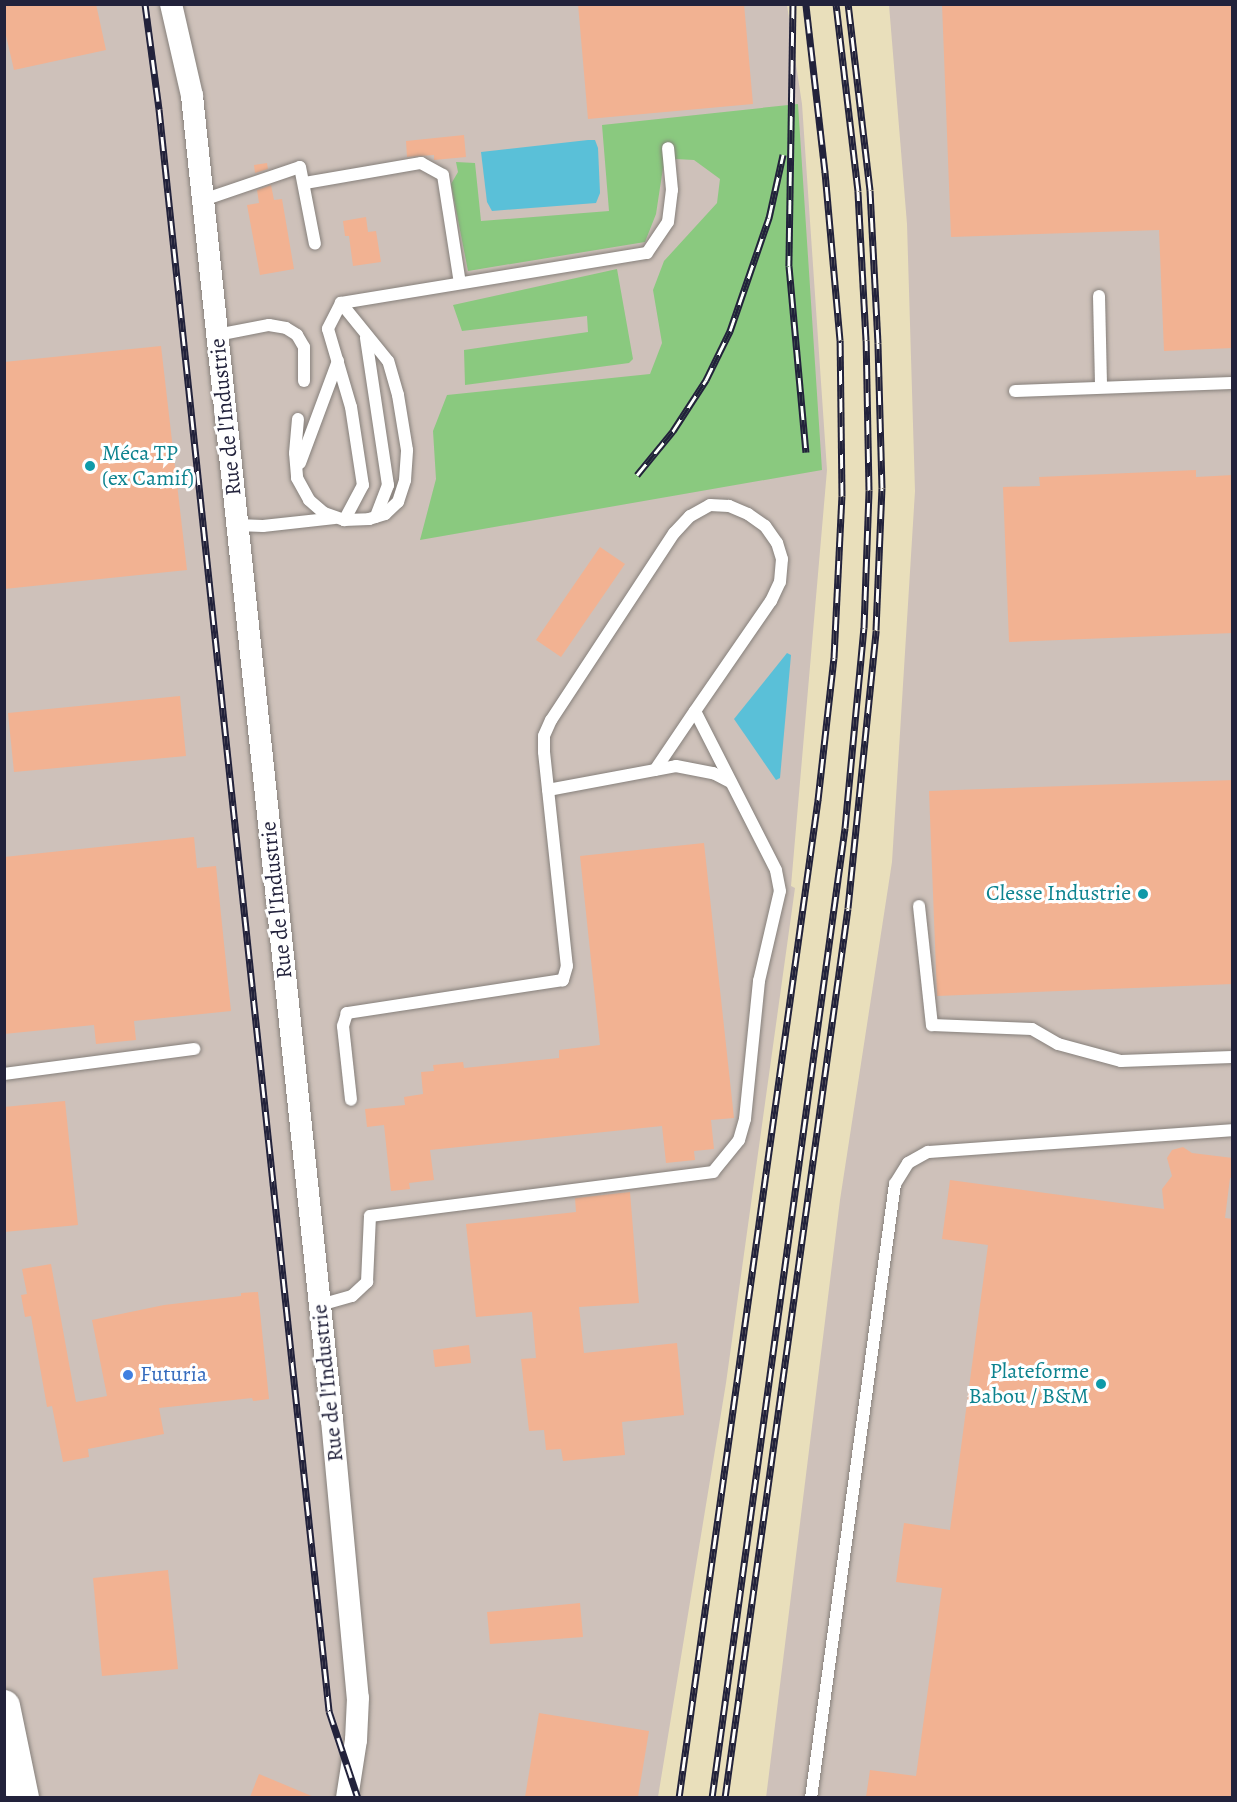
<!DOCTYPE html>
<meta charset="utf-8">
<style>
body{margin:0}
#map{position:relative;width:1237px;height:1802px;overflow:hidden;background:#e9dfbb;font-family:Alegreya,serif}
div>[style]{position:absolute}
[style*='--x']{left:calc(var(--x)*1px);top:calc(var(--y)*1px);width:calc(var(--w)*1px);rotate:calc(var(--a)*1deg)}
.industrial>*{inset:0;background:#cec1ba}
.green>*{inset:0;background:#8ac97f}
.water>*{inset:0;background:#5ac0d8}
.building>*{inset:0;background:#f2b292}
.roads{filter:drop-shadow(0 0 2px #86807b) drop-shadow(0 0 2px #86807b)}
.service>*{height:12px;margin:-6px;padding:0 6px;transform-origin:6px;border-radius:6px;background:#fff}
.minor>*{height:22px;margin:-11px;padding:0 11px;transform-origin:11px;border-radius:11px;background:#fff}
.secondary>*{height:32px;margin:-16px;padding:0 16px;transform-origin:16px;border-radius:16px;background:#fff}
.rail>*{height:7px;margin-top:-3.5px;transform-origin:0;background:repeating-linear-gradient(90deg,#fff 0 14px,#22223b 0 28px);box-sizing:border-box;border-block:2px solid #22223b}
.dots>*{width:16px;height:16px;translate:-50% -50%;box-sizing:border-box;border:3px solid #fff;border-radius:50%}
span{translate:-50% -50%;white-space:nowrap;text-align:center;line-height:1.15;-webkit-text-stroke:6px #fff;paint-order:stroke}
.street-label{font-size:22px;color:#22223b}
.culture-label{font-size:22px;color:#0d838f}
.left{translate:0 -50%;text-align:left}
.right{translate:-100% -50%;text-align:right}
.shop-label{font-size:22px;color:#366cbe}
.frame{position:absolute;inset:0;border:6px solid #22223b;pointer-events:none}
</style>
<div id="map">
<div class="industrial">
<div style="clip-path:polygon(5px 5px,787px 5px,802px 104px,827px 470px,791px 886px,795px 888px,726px 1383px,658px 1797px,5px 1798px)"></div>
<div style="clip-path:polygon(889px 5px,1232px 5px,1232px 1797px,766px 1798px,840px 1200px,892px 862px,915px 491px,907px 224px)"></div>
</div>
<div class="green">
<div style="clip-path:polygon(798px 104px,822px 470px,420px 540px,436px 479px,433px 431px,447px 395px,650px 374px,662px 343px,653px 290px,664px 261px,717px 203px,720px 179px,694px 160px,676px 159px,663px 168px,656px 214px,645px 242px,468px 271px,451px 184px,458px 172px,456px 162px,475px 163px,481px 221px,609px 211px,602px 125px)"></div>
<div style="clip-path:polygon(617px 269px,633px 359px,629px 363px,465px 385px,464px 350px,588px 332px,587px 316px,462px 331px,453px 305px)"></div>
</div>
<div class="water">
<div style="clip-path:polygon(588px 140px,595px 140px,598px 148px,600px 193px,596px 203px,492px 211px,487px 202px,481px 152px)"></div>
<div style="clip-path:polygon(787px 653px,791px 655px,780px 778px,776px 780px,734px 719px)"></div>
</div>
<div class="building">
<div style="clip-path:polygon(4px 4px,96px 4px,106px 50px,14px 70px,4px 27px)"></div>
<div style="clip-path:polygon(578px 4px,744px 4px,753px 104px,588px 119px)"></div>
<div style="clip-path:polygon(942px 4px,1233px 4px,1233px 348px,1164px 351px,1159px 230px,951px 237px)"></div>
<div style="clip-path:polygon(464px 135px,466px 157px,434px 160px,434px 155px,407px 157px,406px 141px)"></div>
<div style="clip-path:polygon(267px 163px,268px 169px,255px 173px,254px 165px)"></div>
<div style="clip-path:polygon(271px 185px,274px 200px,282px 199px,294px 269px,260px 275px,247px 205px,259px 203px,257px 190px)"></div>
<div style="clip-path:polygon(366px 217px,368px 232px,376px 231px,381px 262px,353px 266px,349px 236px,345px 236px,343px 221px)"></div>
<div style="clip-path:polygon(161px 346px,187px 570px,4px 589px,4px 362px)"></div>
<div style="clip-path:polygon(1196px 470px,1196px 477px,1233px 475px,1233px 633px,1009px 642px,1003px 487px,1040px 486px,1039px 477px)"></div>
<div style="clip-path:polygon(600px 547px,625px 564px,561px 657px,536px 640px)"></div>
<div style="clip-path:polygon(180px 696px,186px 756px,14px 772px,8px 713px)"></div>
<div style="clip-path:polygon(1233px 780px,1233px 984px,937px 996px,929px 791px)"></div>
<div style="clip-path:polygon(194px 837px,197px 868px,216px 866px,231px 1011px,134px 1021px,136px 1040px,96px 1044px,94px 1025px,4px 1034px,4px 857px)"></div>
<div style="clip-path:polygon(704px 843px,734px 1118px,711px 1120px,714px 1149px,694px 1151px,695px 1160px,666px 1163px,662px 1126px,430px 1150px,434px 1180px,409px 1183px,410px 1189px,391px 1191px,384px 1125px,367px 1127px,365px 1109px,405px 1105px,404px 1097px,423px 1094px,421px 1072px,434px 1071px,433px 1065px,463px 1062px,464px 1068px,559px 1058px,559px 1050px,600px 1045px,580px 856px)"></div>
<div style="clip-path:polygon(65px 1101px,78px 1225px,4px 1232px,4px 1107px)"></div>
<div style="clip-path:polygon(1183px 1147px,1192px 1153px,1233px 1158px,1233px 1178px,1230px 1178px,1225px 1218px,1233px 1219px,1233px 1797px,866px 1797px,870px 1770px,916px 1776px,942px 1588px,896px 1582px,904px 1523px,950px 1530px,988px 1245px,942px 1239px,950px 1180px,1164px 1209px,1162px 1189px,1172px 1176px,1167px 1158px,1172px 1150px)"></div>
<div style="clip-path:polygon(630px 1192px,639px 1303px,579px 1307px,584px 1353px,677px 1343px,684px 1415px,622px 1422px,625px 1455px,563px 1461px,561px 1449px,546px 1450px,544px 1430px,529px 1431px,521px 1359px,536px 1358px,532px 1312px,476px 1317px,466px 1224px,576px 1212px,575px 1198px)"></div>
<div style="clip-path:polygon(51px 1264px,76px 1402px,107px 1396px,92px 1320px,164px 1305px,241px 1296px,241px 1293px,258px 1292px,269px 1399px,253px 1401px,252px 1398px,159px 1408px,164px 1434px,88px 1449px,89px 1457px,63px 1462px,52px 1406px,47px 1407px,31px 1316px,25px 1317px,21px 1295px,27px 1294px,22px 1269px)"></div>
<div style="clip-path:polygon(469px 1345px,471px 1363px,435px 1367px,433px 1350px)"></div>
<div style="clip-path:polygon(168px 1570px,178px 1669px,102px 1676px,93px 1578px)"></div>
<div style="clip-path:polygon(580px 1603px,583px 1637px,490px 1644px,487px 1612px)"></div>
<div style="clip-path:polygon(539px 1713px,649px 1731px,638px 1797px,525px 1797px)"></div>
<div style="clip-path:polygon(259px 1774px,314px 1797px,250px 1797px)"></div>
</div>
<div class="roads">
<div class="service">
<div style="--x:305;--y:183;--w:118;--a:-9.8"></div>
<div style="--x:421;--y:163;--w:25;--a:29"></div>
<div style="--x:443;--y:175;--w:109;--a:81.1"></div>
<div style="--x:203;--y:200;--w:102;--a:-18.8"></div>
<div style="--x:300;--y:167;--w:78;--a:79"></div>
<div style="--x:1099;--y:296;--w:91;--a:88.7"></div>
<div style="--x:341;--y:303;--w:310;--a:-9.3"></div>
<div style="--x:647;--y:253;--w:37;--a:-56"></div>
<div style="--x:668;--y:222;--w:32;--a:-83"></div>
<div style="--x:672;--y:190;--w:42;--a:-95.4"></div>
<div style="--x:217;--y:335;--w:53;--a:-10.9"></div>
<div style="--x:269;--y:325;--w:17;--a:10"></div>
<div style="--x:286;--y:328;--w:13;--a:32"></div>
<div style="--x:297;--y:335;--w:14;--a:60"></div>
<div style="--x:304;--y:347;--w:34;--a:90"></div>
<div style="--x:366;--y:338;--w:149;--a:81.5"></div>
<div style="--x:388;--y:485;--w:34;--a:111"></div>
<div style="--x:1015;--y:391;--w:217;--a:-2.1"></div>
<div style="--x:298;--y:419;--w:34;--a:95"></div>
<div style="--x:295;--y:453;--w:25;--a:85"></div>
<div style="--x:297;--y:478;--w:25;--a:61"></div>
<div style="--x:309;--y:500;--w:20;--a:41"></div>
<div style="--x:324;--y:513;--w:21;--a:19"></div>
<div style="--x:344;--y:520;--w:25;--a:-2"></div>
<div style="--x:369;--y:519;--w:17;--a:-17"></div>
<div style="--x:385;--y:514;--w:18;--a:-43"></div>
<div style="--x:398;--y:502;--w:23;--a:-72"></div>
<div style="--x:405;--y:480;--w:30;--a:-86"></div>
<div style="--x:407;--y:450;--w:56;--a:-99.3"></div>
<div style="--x:398;--y:395;--w:35;--a:-106"></div>
<div style="--x:388;--y:361;--w:75;--a:-129"></div>
<div style="--x:341;--y:303;--w:29;--a:117"></div>
<div style="--x:328;--y:329;--w:81;--a:73.6"></div>
<div style="--x:351;--y:407;--w:79;--a:81.3"></div>
<div style="--x:363;--y:485;--w:40;--a:118"></div>
<div style="--x:300;--y:463;--w:109;--a:-69.6"></div>
<div style="--x:237;--y:525;--w:26;--a:2"></div>
<div style="--x:263;--y:526;--w:72;--a:-6.3"></div>
<div style="--x:655;--y:770;--w:71;--a:-55.9"></div>
<div style="--x:548;--y:790;--w:130;--a:-10.6"></div>
<div style="--x:676;--y:766;--w:38;--a:11"></div>
<div style="--x:713;--y:773;--w:20;--a:27"></div>
<div style="--x:919;--y:906;--w:120;--a:83.8"></div>
<div style="--x:932;--y:1025;--w:100;--a:2.3"></div>
<div style="--x:1032;--y:1029;--w:30;--a:30"></div>
<div style="--x:1058;--y:1044;--w:65;--a:15.1"></div>
<div style="--x:1121;--y:1061;--w:111;--a:-2.1"></div>
<div style="--x:4;--y:1074;--w:192;--a:-7.5"></div>
<div style="--x:320;--y:1305;--w:33;--a:-16"></div>
<div style="--x:352;--y:1296;--w:21;--a:-43"></div>
<div style="--x:367;--y:1282;--w:66;--a:-87.4"></div>
<div style="--x:370;--y:1216;--w:346;--a:-7.3"></div>
<div style="--x:713;--y:1172;--w:41;--a:-50.9"></div>
<div style="--x:739;--y:1140;--w:22;--a:-74"></div>
<div style="--x:745;--y:1119;--w:139;--a:-84.2"></div>
<div style="--x:759;--y:981;--w:92;--a:-76.9"></div>
<div style="--x:780;--y:891;--w:21;--a:-101"></div>
<div style="--x:776;--y:870;--w:178;--a:-117"></div>
<div style="--x:695;--y:711;--w:134;--a:-55.4"></div>
<div style="--x:771;--y:601;--w:21;--a:-65"></div>
<div style="--x:780;--y:582;--w:23;--a:-85"></div>
<div style="--x:782;--y:559;--w:17;--a:-107"></div>
<div style="--x:777;--y:543;--w:21;--a:-125"></div>
<div style="--x:765;--y:526;--w:21;--a:-145"></div>
<div style="--x:748;--y:514;--w:21;--a:-157"></div>
<div style="--x:729;--y:506;--w:19;--a:-177"></div>
<div style="--x:710;--y:505;--w:23;--a:151"></div>
<div style="--x:690;--y:516;--w:23;--a:133"></div>
<div style="--x:674;--y:533;--w:224;--a:123.3"></div>
<div style="--x:551;--y:720;--w:17;--a:114"></div>
<div style="--x:544;--y:736;--w:16;--a:90"></div>
<div style="--x:544;--y:752;--w:215;--a:83.9"></div>
<div style="--x:567;--y:966;--w:15;--a:106"></div>
<div style="--x:563;--y:980;--w:219;--a:171.3"></div>
<div style="--x:347;--y:1013;--w:14;--a:107"></div>
<div style="--x:343;--y:1026;--w:74;--a:83.8"></div>
<div style="--x:811;--y:1798;--w:620;--a:-82.21"></div>
<div style="--x:895;--y:1184;--w:25;--a:-58"></div>
<div style="--x:908;--y:1163;--w:23;--a:-29"></div>
<div style="--x:928;--y:1152;--w:305;--a:-4.1"></div>
</div>
<div class="minor">
<div style="--x:171;--y:4;--w:94;--a:77.1"></div>
<div style="--x:192;--y:96;--w:1331;--a:83.96"></div>
<div style="--x:332;--y:1420;--w:279;--a:84.7"></div>
<div style="--x:358;--y:1698;--w:42;--a:92.7"></div>
<div style="--x:356;--y:1740;--w:59;--a:98.8"></div>
</div>
<div class="secondary">
<div style="--x:4;--y:1706;--w:94;--a:78.3"></div>
</div>
</div>
<div class="rail">
<div style="--x:145;--y:4;--w:106;--a:82.4"></div>
<div style="--x:159;--y:109;--w:1611;--a:83.94"></div>
<div style="--x:329;--y:1711;--w:92;--a:71.6"></div>
<div style="--x:793;--y:4;--w:262;--a:90.9"></div>
<div style="--x:789;--y:266;--w:187;--a:84.8"></div>
<div style="--x:637;--y:475;--w:57;--a:-50.7"></div>
<div style="--x:673;--y:431;--w:61;--a:-57.1"></div>
<div style="--x:706;--y:380;--w:55;--a:-63.9"></div>
<div style="--x:730;--y:331;--w:120;--a:-71"></div>
<div style="--x:769;--y:218;--w:65;--a:-77.5"></div>
<div style="--x:679;--y:1798;--w:1008;--a:-82.07"></div>
<div style="--x:818;--y:800;--w:143;--a:-83.6"></div>
<div style="--x:834;--y:658;--w:162;--a:-87.2"></div>
<div style="--x:842;--y:496;--w:156;--a:-90.7"></div>
<div style="--x:840;--y:340;--w:169;--a:-95.1"></div>
<div style="--x:825;--y:172;--w:169;--a:-96.5"></div>
<div style="--x:712;--y:1798;--w:979;--a:-82.19"></div>
<div style="--x:845;--y:828;--w:201;--a:-84.6"></div>
<div style="--x:864;--y:628;--w:138;--a:-87.9"></div>
<div style="--x:869;--y:490;--w:150;--a:-91.1"></div>
<div style="--x:866;--y:340;--w:149;--a:-93.1"></div>
<div style="--x:858;--y:191;--w:188;--a:-96.7"></div>
<div style="--x:725;--y:1798;--w:898;--a:-82.13"></div>
<div style="--x:848;--y:908;--w:279;--a:-84.2"></div>
<div style="--x:876;--y:630;--w:142;--a:-87.6"></div>
<div style="--x:882;--y:488;--w:145;--a:-91.6"></div>
<div style="--x:878;--y:343;--w:153;--a:-93"></div>
<div style="--x:870;--y:190;--w:187;--a:-96.7"></div>
</div>
<div class="dots">
<div style="left:90px;top:466px;background:#0f9aa8"></div>
<div style="left:1143px;top:894px;background:#0f9aa8"></div>
<div style="left:128px;top:1375px;background:#3f7fe0"></div>
<div style="left:1101px;top:1384px;background:#0f9aa8"></div>
</div>
<div class="street-label">
<span style="left:226px;top:417px;rotate:-96deg">Rue de l'Industrie</span>
<span style="left:277px;top:900px;rotate:-96deg">Rue de l'Industrie</span>
<span style="left:328px;top:1383px;rotate:-96deg">Rue de l'Industrie</span>
</div>
<div class="culture-label">
<span class="left" style="left:102px;top:466px">Méca TP<br>(ex Camif)</span>
<span class="right" style="left:1131px;top:894px">Clesse Industrie</span>
<span class="right" style="left:1089px;top:1384px">Plateforme<br>Babou / B&amp;M</span>
</div>
<div class="shop-label">
<span class="left" style="left:140px;top:1375px">Futuria</span>
</div>
<div class="frame"></div>
</div>
